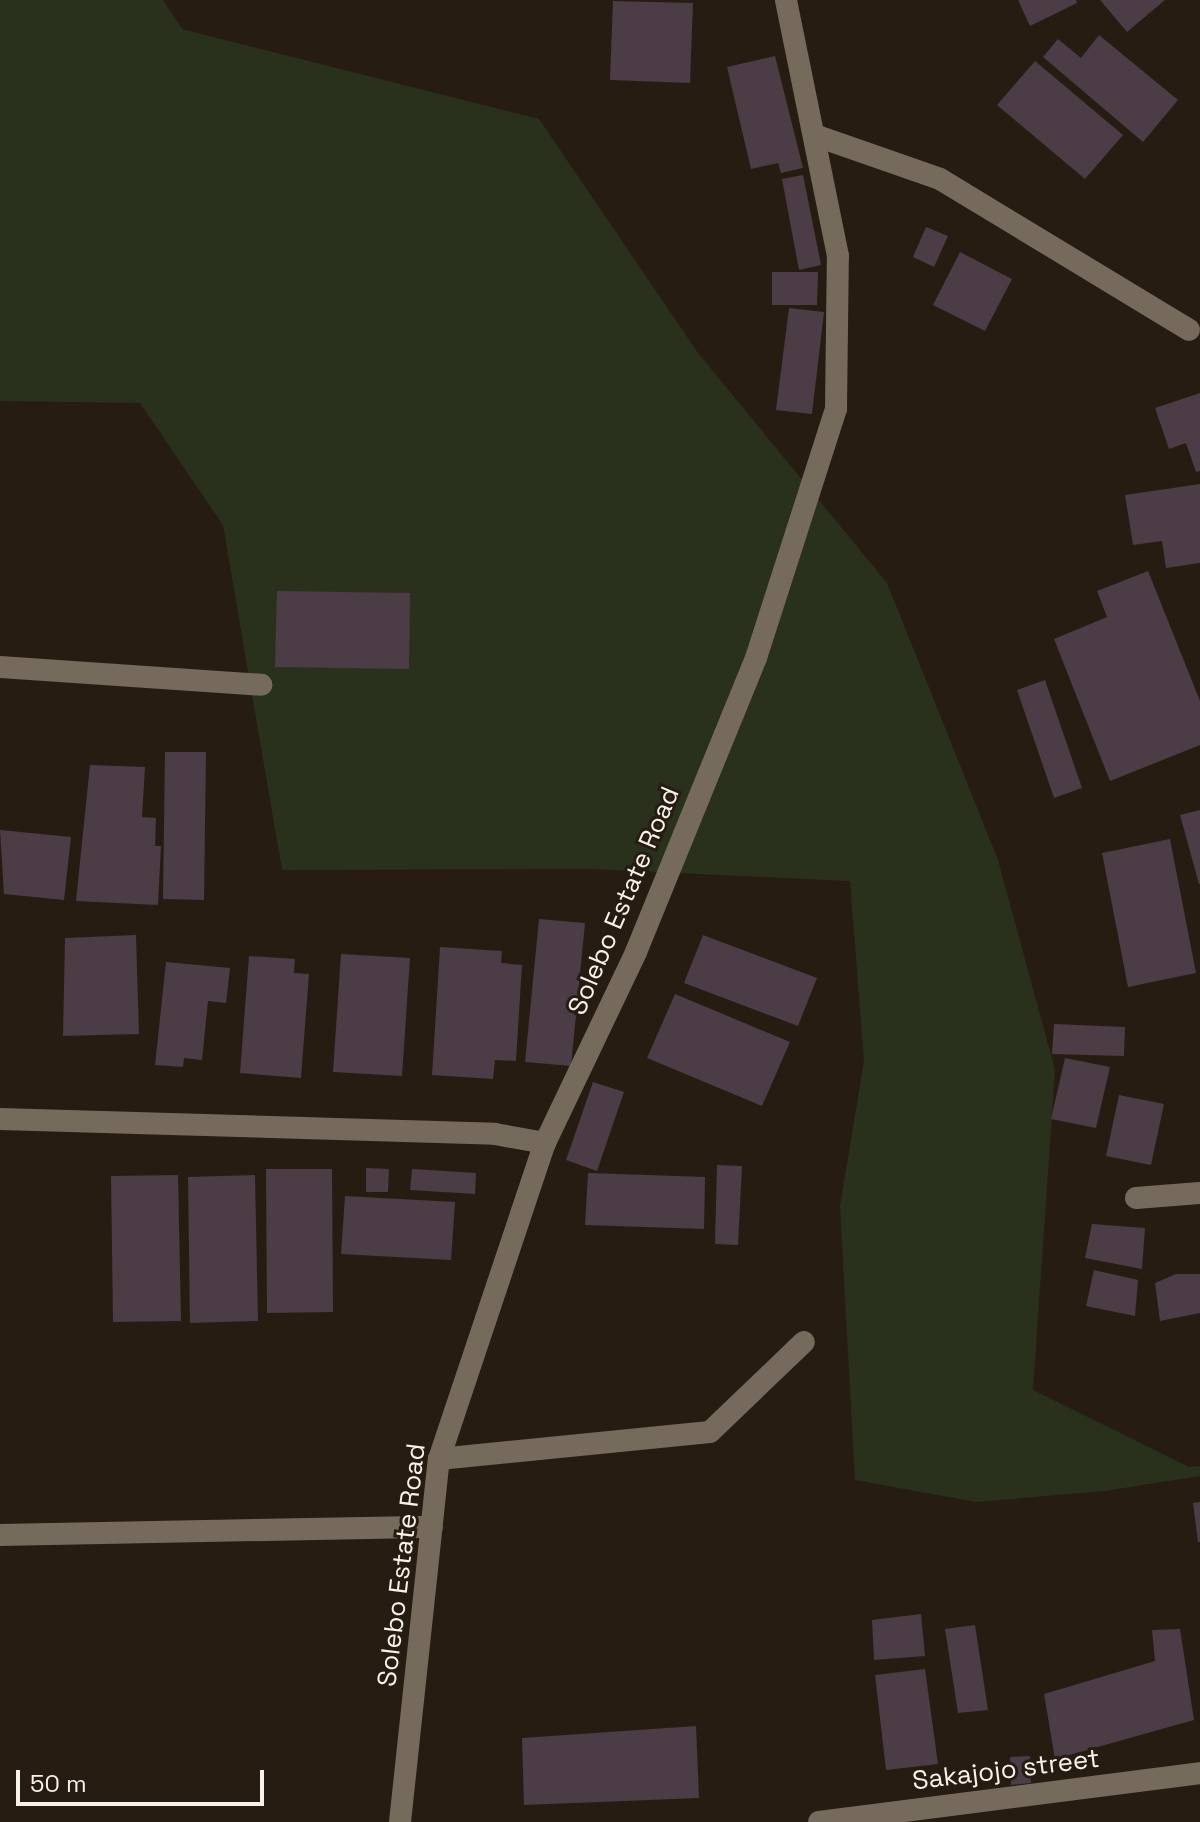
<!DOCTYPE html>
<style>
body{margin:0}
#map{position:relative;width:1200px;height:1822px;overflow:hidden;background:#271c12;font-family:"Space Grotesk",sans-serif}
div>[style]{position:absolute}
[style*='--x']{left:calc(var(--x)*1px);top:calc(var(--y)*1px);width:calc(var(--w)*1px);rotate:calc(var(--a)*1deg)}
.green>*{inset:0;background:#29311d}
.building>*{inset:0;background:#4b3c46}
.minor>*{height:22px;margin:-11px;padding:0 11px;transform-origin:11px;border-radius:11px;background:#766a5d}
.tertiary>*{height:22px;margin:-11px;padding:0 11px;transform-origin:11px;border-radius:11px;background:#766a5d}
span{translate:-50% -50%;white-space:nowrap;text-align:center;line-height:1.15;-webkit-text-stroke:6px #271c12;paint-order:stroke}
.street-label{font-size:26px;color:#f9f2eb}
.scale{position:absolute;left:16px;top:1770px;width:248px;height:36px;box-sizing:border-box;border:4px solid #f9f2eb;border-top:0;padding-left:10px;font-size:24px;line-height:28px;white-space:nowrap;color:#f9f2eb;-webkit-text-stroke:6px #271c12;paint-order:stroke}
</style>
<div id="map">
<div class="green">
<div style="clip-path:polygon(0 0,163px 0,182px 29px,539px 119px,698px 353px,887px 583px,998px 860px,1055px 1070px,1033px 1390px,1189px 1467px,1200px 1466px,1200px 1476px,1105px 1491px,976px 1502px,855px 1480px,840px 1206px,864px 1061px,850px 881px,591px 869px,282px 870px,223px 525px,140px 403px,0 401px)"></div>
</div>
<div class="building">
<div style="clip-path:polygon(1018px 0,1076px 0,1077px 3px,1030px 26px)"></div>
<div style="clip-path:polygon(1100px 0,1165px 0,1127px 32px)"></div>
<div style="clip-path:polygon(613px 1px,693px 3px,690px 83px,610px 80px)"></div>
<div style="clip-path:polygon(1099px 35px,1178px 100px,1143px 142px,1043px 57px,1058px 39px,1081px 58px)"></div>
<div style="clip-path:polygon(775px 56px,803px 168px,781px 173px,778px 163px,751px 169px,727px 67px)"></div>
<div style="clip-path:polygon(1035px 61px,1123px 135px,1085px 179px,997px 105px)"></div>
<div style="clip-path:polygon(803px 175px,821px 265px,799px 270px,782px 179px)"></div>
<div style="clip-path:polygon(926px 227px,948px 236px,934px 267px,913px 257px)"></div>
<div style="clip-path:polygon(960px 252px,1012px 279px,985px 331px,933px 305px)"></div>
<div style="clip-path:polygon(772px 272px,818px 272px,817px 305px,772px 305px)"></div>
<div style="clip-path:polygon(789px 308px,824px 312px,812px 414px,776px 410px)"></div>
<div style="clip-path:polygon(1200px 393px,1200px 471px,1196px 472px,1186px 443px,1169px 449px,1155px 408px)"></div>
<div style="clip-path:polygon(1200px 484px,1200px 563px,1166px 568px,1162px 541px,1133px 545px,1125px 495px)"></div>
<div style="clip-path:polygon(1148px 571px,1200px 701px,1200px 745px,1110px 781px,1054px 639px,1107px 617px,1097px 591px)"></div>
<div style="clip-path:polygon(277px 591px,410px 593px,409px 669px,275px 667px)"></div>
<div style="clip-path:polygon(1045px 680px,1082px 788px,1054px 798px,1017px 690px)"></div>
<div style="clip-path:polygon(165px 752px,206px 752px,204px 900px,163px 899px)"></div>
<div style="clip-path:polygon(90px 765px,145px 767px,142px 817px,156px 818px,155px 846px,161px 846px,158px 905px,76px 901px)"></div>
<div style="clip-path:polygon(1200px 810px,1200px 884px,1199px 884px,1180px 815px)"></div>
<div style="clip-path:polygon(0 830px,71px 837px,64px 900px,4px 894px)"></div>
<div style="clip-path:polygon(1170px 839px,1196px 973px,1128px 987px,1102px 853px)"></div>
<div style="clip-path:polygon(539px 919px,585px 923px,571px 1066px,525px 1062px)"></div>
<div style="clip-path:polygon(136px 935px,139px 1034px,63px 1036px,65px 938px)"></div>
<div style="clip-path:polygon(703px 935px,817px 978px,798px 1026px,684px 983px)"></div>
<div style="clip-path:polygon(440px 947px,502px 951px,501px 963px,522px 965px,516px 1061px,495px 1060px,493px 1079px,432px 1075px)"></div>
<div style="clip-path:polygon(341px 954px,410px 958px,402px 1076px,333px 1072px)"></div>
<div style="clip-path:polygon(249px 956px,295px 959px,294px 973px,309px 974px,301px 1078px,240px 1073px)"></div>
<div style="clip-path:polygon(166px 962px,230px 968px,226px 1003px,208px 1001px,202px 1060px,184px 1058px,183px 1067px,155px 1065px)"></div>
<div style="clip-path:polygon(675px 994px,790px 1042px,762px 1106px,647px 1058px)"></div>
<div style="clip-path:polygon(1054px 1024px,1125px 1027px,1124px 1056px,1052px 1054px)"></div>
<div style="clip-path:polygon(1065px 1058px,1110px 1067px,1096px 1128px,1051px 1119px)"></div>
<div style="clip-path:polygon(593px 1082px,624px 1092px,597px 1171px,566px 1160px)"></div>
<div style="clip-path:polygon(1119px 1095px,1164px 1104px,1151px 1165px,1106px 1156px)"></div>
<div style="clip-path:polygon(717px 1165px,742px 1166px,738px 1245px,715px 1244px)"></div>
<div style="clip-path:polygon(366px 1168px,389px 1169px,388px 1192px,366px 1192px)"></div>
<div style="clip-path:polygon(266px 1169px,332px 1169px,333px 1312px,267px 1313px)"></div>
<div style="clip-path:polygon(412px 1169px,476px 1173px,475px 1194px,410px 1190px)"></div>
<div style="clip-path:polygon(588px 1173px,705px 1177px,704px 1229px,585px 1225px)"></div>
<div style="clip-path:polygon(178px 1175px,181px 1321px,113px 1322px,111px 1176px)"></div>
<div style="clip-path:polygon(255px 1175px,258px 1321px,190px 1323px,188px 1177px)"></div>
<div style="clip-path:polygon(345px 1196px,455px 1202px,451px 1260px,341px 1254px)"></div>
<div style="clip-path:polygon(1092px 1224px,1145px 1228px,1142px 1269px,1085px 1258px)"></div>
<div style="clip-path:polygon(1094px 1270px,1138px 1280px,1135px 1316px,1086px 1306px)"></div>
<div style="clip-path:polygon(1176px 1274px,1200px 1274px,1200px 1313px,1160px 1321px,1155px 1283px)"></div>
<div style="clip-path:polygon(1200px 1502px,1200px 1542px,1198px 1542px,1193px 1503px)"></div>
<div style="clip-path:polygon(921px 1614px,925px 1656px,874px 1660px,872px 1620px)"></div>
<div style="clip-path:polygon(975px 1625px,988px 1710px,958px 1713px,945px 1629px)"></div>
<div style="clip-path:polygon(1180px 1629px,1194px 1720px,1055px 1759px,1044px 1694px,1155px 1661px,1152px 1630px)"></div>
<div style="clip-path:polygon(925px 1669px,938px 1764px,886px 1770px,875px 1675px)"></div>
<div style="clip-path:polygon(696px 1726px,699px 1798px,524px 1805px,522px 1738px)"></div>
<div style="clip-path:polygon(1030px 1756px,1031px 1783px,1011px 1785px,1010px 1757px)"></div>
</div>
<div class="minor">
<div style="--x:814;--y:135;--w:133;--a:19.2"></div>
<div style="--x:940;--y:179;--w:291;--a:31.2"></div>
<div style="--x:0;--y:667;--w:262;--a:3.9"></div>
<div style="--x:0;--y:1119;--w:495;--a:1.7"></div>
<div style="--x:495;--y:1134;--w:51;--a:10.2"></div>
<div style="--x:1136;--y:1198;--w:64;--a:-4.5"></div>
<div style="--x:439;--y:1459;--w:272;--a:-5.7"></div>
<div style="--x:710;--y:1432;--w:130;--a:-43.8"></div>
<div style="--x:0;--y:1535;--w:432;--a:-1.1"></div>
<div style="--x:819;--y:1822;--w:384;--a:-7.3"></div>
</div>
<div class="tertiary">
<div style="--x:400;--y:1822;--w:365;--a:-83.9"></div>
<div style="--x:439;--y:1459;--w:333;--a:-71.5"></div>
<div style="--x:545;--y:1143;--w:212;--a:-64.5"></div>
<div style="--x:636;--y:952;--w:318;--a:-67.8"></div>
<div style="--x:756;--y:658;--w:262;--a:-72.2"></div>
<div style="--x:836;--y:409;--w:153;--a:-89.3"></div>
<div style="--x:838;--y:256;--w:261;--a:-101.5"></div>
</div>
<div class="street-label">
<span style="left:624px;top:901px;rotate:-67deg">Solebo Estate Road</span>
<span style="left:402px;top:1565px;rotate:-83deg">Solebo Estate Road</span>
<span style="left:1006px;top:1770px;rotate:-7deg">Sakajojo street</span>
</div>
<div class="scale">50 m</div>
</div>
